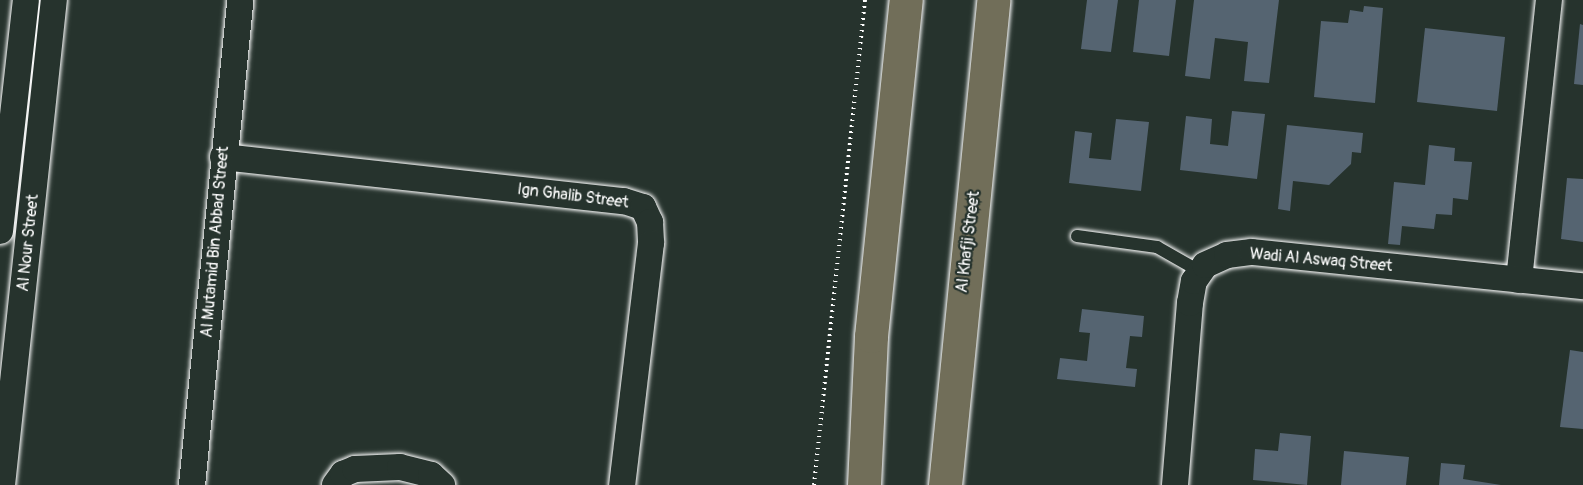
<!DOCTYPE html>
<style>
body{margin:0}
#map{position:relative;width:1583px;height:485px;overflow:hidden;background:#26332d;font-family:Pangolin,sans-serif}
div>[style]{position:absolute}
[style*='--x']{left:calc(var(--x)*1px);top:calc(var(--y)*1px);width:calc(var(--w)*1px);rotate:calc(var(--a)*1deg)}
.building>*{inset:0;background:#556471}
.path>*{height:4px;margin-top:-2px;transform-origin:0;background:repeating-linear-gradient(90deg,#fff 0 1.5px,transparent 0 6px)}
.roads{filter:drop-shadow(0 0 2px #fff) drop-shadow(0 0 2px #fff)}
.lane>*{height:12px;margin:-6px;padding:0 6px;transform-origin:6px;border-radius:6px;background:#26332d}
.street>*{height:26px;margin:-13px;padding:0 13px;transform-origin:13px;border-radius:13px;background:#26332d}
.highway>*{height:33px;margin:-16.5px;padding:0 16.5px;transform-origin:16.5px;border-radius:16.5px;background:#716e59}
span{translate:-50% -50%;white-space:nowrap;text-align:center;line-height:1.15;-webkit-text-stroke:4.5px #26332d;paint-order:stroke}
.street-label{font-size:16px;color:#fff}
</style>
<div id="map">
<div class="building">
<div style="clip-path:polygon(1087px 0,1118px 0,1111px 52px,1081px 49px)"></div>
<div style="clip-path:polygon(1139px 0,1176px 0,1169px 56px,1133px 52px)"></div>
<div style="clip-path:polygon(1194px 0,1279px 0,1269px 83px,1244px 81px,1248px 42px,1215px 38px,1210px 79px,1185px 76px)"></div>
<div style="clip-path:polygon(1364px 6px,1383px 8px,1375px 103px,1314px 97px,1321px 21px,1348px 23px,1350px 10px,1363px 12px)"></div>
<div style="clip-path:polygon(1580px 24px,1583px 25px,1583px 85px,1574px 84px)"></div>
<div style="clip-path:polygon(1425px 28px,1505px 37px,1497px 111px,1417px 102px)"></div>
<div style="clip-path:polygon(1232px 111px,1265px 114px,1257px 179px,1180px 170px,1186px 116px,1212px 119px,1210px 144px,1228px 146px)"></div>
<div style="clip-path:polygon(1116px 119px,1149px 122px,1141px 191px,1069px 183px,1075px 131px,1092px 133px,1089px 158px,1111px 160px)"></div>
<div style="clip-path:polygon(1287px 125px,1363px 133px,1361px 153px,1352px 152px,1351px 164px,1329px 185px,1293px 181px,1290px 211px,1278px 209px)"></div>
<div style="clip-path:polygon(1429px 145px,1455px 148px,1454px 161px,1472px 162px,1468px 200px,1453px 198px,1452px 215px,1436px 214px,1434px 229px,1402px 226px,1400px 245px,1388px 244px,1394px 182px,1425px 185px)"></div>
<div style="clip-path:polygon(1567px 178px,1583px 179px,1583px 242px,1561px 239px)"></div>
<div style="clip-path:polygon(1082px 309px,1144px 316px,1142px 337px,1130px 336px,1126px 368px,1137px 369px,1135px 387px,1057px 379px,1060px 358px,1087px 361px,1090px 333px,1079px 332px)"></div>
<div style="clip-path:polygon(1570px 350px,1583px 352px,1583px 429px,1560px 427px)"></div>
<div style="clip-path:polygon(1280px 433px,1311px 436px,1307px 485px,1253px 480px,1255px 449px,1278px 451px)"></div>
<div style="clip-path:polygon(1344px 451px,1409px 457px,1406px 485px,1341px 485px)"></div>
<div style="clip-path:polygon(1441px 463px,1465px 465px,1463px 479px,1501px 485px,1439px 485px)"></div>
</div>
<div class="path">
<div style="--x:814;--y:485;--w:488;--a:-84"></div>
</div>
<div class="roads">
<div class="lane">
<div style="--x:1077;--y:236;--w:81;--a:7.8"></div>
<div style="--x:1157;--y:247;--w:48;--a:29.7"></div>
</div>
<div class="street">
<div style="--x:223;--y:157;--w:403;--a:6.3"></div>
<div style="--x:624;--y:201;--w:20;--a:18"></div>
<div style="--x:643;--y:207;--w:17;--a:65"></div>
<div style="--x:650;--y:222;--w:21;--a:87"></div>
<div style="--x:651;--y:243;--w:244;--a:96.8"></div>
<div style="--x:0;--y:231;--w:232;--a:-83.6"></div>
<div style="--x:1519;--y:280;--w:282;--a:-83.9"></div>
<div style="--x:2;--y:485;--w:488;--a:-83.9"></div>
<div style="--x:192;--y:485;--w:487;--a:-84.3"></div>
<div style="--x:335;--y:485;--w:14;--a:-54"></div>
<div style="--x:343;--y:474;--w:13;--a:-23"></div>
<div style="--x:355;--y:469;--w:45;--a:-2.5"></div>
<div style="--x:400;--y:467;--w:32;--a:14"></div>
<div style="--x:431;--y:475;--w:15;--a:42"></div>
<div style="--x:1175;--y:485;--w:183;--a:-85.3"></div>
<div style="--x:1190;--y:303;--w:22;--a:-80"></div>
<div style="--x:1194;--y:281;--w:19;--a:-55"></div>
<div style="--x:1205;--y:265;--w:24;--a:-24"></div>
<div style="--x:1227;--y:255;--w:25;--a:-7"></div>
<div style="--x:1252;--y:252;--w:333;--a:5.9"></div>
</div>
<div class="highway">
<div style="--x:864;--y:485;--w:149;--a:-87.3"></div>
<div style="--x:871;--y:336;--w:338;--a:-84.1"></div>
<div style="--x:945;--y:485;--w:487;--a:-84.3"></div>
</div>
</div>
<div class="street-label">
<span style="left:573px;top:196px;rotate:7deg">Ign Ghalib Street</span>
<span style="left:215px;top:242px;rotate:-85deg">Al Mutamid Bin Abbad Street</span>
<span style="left:968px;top:242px;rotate:-83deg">Al Khafji Street</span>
<span style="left:28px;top:243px;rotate:-84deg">Al Nour Street</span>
<span style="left:1321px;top:260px;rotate:5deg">Wadi Al Aswaq Street</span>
</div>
</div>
